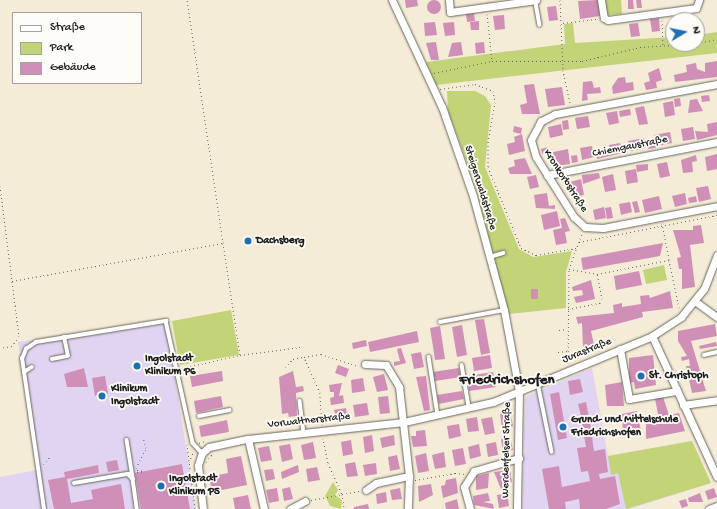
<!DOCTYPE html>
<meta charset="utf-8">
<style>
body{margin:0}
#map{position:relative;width:717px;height:509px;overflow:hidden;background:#f4ecd7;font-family:"Gochi Hand",sans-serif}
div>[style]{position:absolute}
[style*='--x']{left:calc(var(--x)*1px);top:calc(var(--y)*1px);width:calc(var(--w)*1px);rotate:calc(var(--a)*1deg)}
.built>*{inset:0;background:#e1d4f3}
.green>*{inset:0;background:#c2d477}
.building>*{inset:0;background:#d08fb7}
.round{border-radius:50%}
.path>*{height:1px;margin-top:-0.5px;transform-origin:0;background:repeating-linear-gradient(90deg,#68655d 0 1px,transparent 0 4px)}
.roads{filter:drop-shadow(0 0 1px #68655d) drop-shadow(0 0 1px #68655d)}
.service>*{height:3.5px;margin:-1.75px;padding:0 1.75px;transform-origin:1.75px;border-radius:1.75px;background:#fff}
.minor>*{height:7px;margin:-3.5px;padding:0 3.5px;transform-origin:3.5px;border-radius:3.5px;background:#fff}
.dots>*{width:11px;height:11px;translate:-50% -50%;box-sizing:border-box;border:2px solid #fdfcf7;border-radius:50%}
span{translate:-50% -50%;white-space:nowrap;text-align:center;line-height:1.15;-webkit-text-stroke:3.5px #fdfcf7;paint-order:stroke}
.street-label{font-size:11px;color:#1c1c1c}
.poi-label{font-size:11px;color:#1c1c1c;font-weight:700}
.left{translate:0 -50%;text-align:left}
.district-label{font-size:15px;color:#1c1c1c;font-weight:700}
.legend{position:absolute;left:12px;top:12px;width:130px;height:72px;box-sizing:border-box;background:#fdfcf7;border:1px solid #a3a29f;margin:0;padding:5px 7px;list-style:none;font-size:12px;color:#1c1c1c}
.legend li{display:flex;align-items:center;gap:8px;height:20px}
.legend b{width:20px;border:1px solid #a3a29f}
.north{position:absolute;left:665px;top:12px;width:40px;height:40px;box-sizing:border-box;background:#fdfcf7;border:1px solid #a3a29f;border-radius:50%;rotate:80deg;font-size:11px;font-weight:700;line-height:16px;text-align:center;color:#1c1c1c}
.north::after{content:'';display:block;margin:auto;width:14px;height:18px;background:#1f6fb2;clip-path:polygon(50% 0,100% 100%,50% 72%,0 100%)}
</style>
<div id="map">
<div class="built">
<div style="clip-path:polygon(166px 321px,196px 509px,0 509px,0 477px,37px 470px,18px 342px)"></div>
<div style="clip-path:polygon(592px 368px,608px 456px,692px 441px,711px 483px,629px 509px,522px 509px,525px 397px)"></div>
</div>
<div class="green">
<div style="clip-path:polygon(604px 0,621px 0,622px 14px,606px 15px)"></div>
<div style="clip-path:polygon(573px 23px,575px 43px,673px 37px,673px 44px,697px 44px,697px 35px,717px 32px,717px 53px,436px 85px,426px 62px,565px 44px,564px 24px)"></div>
<div style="clip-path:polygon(447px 91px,475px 91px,485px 96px,491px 105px,485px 167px,519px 249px,533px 257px,572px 251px,566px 272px,566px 308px,509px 314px,473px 178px,448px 111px)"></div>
<div style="clip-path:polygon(664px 265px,667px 280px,646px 284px,643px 270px)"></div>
<div style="clip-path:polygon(231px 310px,239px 355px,180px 365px,172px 321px)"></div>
<div style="clip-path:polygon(692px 441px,711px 483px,626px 509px,618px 473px,611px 475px,608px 456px)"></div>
<div style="clip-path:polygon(333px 482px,338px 490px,335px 495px,342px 500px,341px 509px,330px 506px,325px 496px)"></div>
</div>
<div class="building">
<div style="clip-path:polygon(405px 0,417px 0,418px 6px,406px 8px)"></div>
<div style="clip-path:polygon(598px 0,600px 16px,580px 19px,578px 1px)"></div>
<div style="clip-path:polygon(628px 0,633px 0,634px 9px,628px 9px)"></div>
<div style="clip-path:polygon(636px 0,641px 0,642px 8px,637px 8px)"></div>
<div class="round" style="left:427px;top:0;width:14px;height:14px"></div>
<div style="clip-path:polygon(556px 6px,558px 20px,549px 21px,547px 7px)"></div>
<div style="clip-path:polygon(474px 13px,475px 21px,467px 22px,466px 14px)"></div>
<div style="clip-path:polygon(504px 15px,505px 29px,495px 30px,493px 16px)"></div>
<div style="clip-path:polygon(659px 18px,660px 31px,652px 32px,650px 19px)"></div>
<div style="clip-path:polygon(479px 21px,479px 30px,471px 30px,470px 22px)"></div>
<div style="clip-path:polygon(435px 22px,437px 35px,425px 36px,424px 23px)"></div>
<div style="clip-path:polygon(454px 22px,455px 35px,445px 36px,443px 23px)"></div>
<div style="clip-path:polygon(638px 23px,640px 36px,631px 37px,629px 24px)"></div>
<div style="clip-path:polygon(436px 42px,439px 60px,431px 60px,426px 43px)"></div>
<div style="clip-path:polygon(461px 42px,463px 55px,448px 57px,452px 43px)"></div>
<div style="clip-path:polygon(484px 42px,485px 53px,476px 54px,475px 43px)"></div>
<div style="clip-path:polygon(717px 61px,717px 77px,675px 82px,674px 75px,687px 72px,686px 65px,696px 63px,697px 69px,705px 72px,705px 63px)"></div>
<div style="clip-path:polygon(659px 68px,662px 80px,656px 82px,657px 88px,646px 90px,644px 83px,650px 81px,648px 73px)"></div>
<div style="clip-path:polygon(625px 77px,626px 83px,633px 82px,634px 90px,613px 94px,612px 87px,618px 78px)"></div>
<div style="clip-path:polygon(592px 81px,594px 88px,600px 87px,601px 93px,587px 94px,588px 100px,582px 101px,583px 82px)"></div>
<div style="clip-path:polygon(534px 84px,540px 114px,522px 114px,520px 105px,527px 103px,524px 85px)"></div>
<div style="clip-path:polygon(562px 87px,565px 105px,548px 107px,545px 89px)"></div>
<div style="clip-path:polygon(709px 95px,710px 101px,702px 102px,701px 96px)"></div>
<div style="clip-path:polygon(680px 98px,681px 106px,675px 107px,674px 99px)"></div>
<div style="clip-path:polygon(697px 99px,703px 111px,688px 113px,690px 100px)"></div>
<div style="clip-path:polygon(673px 101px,675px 115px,665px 117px,663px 103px)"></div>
<div style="clip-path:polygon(644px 106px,648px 124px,639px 125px,635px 108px)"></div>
<div style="clip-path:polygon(630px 109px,631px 115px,620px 117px,619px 111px)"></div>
<div style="clip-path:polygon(617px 111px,619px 123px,609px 125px,606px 113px)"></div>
<div style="clip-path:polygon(588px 116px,590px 127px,577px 129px,575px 118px)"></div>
<div style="clip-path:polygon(568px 120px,569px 129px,563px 130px,562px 121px)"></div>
<div style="clip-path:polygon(717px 122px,717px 135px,697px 140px,695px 131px,708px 132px,707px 124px)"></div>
<div style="clip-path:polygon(561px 124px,563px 135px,550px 138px,548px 127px)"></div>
<div style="clip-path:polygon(514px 126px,522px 128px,521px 134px,513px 132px)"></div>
<div style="clip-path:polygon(693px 127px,695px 139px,683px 141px,681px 129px)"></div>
<div style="clip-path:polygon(670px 132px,672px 143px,656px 146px,654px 135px)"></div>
<div style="clip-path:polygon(522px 134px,525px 151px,509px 155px,507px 144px,515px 142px,514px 137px)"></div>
<div style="clip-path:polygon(644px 138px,646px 148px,630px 151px,628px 141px)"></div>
<div style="clip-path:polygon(655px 142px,656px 148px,648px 149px,647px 143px)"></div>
<div style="clip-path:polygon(620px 143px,622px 153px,597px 159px,596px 151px,610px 150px,609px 145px)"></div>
<div style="clip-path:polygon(592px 146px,594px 157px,582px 160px,580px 148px)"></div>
<div style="clip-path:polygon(548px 147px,549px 153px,542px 154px,541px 149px)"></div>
<div style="clip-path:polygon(568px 149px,570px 164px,555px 166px,553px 152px)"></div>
<div style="clip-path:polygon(717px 154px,717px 169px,707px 171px,705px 157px)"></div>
<div style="clip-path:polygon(577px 155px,578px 162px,572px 163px,571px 156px)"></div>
<div style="clip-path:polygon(696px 155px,697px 161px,692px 162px,693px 172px,683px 173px,681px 160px)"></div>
<div style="clip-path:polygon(525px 158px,532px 174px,510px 174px,508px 168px,515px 166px,514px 160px)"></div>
<div style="clip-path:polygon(667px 162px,670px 176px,660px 178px,657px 164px)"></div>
<div style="clip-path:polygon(648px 164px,648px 170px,637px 172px,636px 165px)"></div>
<div style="clip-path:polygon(636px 169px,638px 182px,627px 184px,625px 171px)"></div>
<div style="clip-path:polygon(599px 173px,600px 178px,583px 184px,582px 175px)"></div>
<div style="clip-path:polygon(613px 174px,616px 190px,605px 192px,602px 177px)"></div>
<div style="clip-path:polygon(536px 175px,539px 187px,530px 189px,527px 177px)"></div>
<div style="clip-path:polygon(581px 179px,584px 195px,573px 197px,570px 182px)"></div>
<div style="clip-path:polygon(708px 186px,711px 199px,699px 202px,696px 188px)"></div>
<div style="clip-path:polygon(547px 193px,549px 206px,555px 205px,555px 209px,536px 208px,534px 195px)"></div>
<div style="clip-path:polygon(685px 193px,687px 204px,675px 207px,672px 196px)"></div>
<div style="clip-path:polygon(659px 196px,662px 209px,645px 213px,642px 200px)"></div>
<div style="clip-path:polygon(696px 196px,697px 202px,689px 203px,688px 198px)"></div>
<div style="clip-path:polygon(637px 201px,640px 212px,635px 213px,632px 202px)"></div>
<div style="clip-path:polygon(630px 202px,632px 212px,621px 215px,619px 204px)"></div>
<div style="clip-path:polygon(604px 207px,606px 218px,595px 220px,593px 210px)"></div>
<div style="clip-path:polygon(611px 207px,613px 218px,607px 219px,605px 208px)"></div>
<div style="clip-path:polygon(557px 211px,560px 226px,544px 230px,541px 215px)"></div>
<div style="clip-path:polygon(565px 218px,570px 231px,565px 232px,567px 243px,556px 245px,553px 230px,562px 228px,560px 219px)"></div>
<div style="clip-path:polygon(701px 225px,704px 243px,690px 245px,695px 287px,682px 289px,682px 269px,679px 269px,677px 258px,681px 257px,673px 230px,693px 230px,693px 226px)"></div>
<div style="clip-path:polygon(663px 243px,660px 256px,583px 270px,581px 258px)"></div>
<div style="clip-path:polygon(639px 271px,642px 285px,616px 290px,614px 276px)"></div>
<div style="clip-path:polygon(591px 280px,595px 299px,576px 303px,574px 297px,583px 295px,582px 290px,573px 291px,572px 287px)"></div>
<div style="clip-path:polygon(531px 289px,538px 289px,538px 299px,531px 299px)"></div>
<div style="clip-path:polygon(670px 291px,673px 308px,642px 312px,643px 317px,591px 331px,594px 345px,583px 347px,582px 323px,578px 324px,576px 317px,614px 313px,613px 305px,622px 303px,622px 307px,641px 304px,640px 296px,649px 295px,650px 298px)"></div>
<div style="clip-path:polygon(484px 319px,490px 353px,481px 355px,475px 320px)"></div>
<div style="clip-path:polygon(715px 324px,717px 336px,691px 341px,706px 391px,692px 393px,686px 366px,690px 366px,689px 359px,682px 361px,681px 357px,687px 356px,678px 341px,678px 331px)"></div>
<div style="clip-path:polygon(462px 325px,467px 355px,457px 357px,452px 327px)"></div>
<div style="clip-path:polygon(440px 326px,445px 359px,435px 360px,430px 328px)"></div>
<div style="clip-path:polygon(417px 331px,419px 342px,370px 352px,368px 342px)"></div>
<div style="clip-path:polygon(366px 340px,367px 346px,353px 349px,352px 343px)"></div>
<div style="clip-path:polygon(716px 342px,717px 346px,700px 349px,699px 346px)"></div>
<div style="clip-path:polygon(401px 348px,406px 363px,394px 366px,394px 362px,400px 361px,397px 349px)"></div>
<div style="clip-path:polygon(421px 352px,424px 367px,414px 369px,411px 354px)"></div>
<div style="clip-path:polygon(490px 355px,492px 368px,474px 371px,472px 358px)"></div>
<div style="clip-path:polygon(653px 355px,656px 385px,635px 389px,634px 382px,629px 383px,629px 358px)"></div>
<div style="clip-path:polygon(338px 365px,349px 369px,346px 377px,335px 373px)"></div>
<div style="clip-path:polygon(84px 368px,88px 387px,67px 387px,64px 374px)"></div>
<div style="clip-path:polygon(459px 368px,461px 377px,435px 381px,433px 372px)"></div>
<div style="clip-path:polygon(222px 371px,223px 381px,192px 387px,190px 376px)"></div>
<div style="clip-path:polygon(293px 371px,296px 387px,303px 386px,304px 391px,296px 393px,297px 416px,289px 417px,288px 413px,282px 414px,279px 377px)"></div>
<div style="clip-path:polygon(493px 372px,496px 387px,469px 391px,467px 376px)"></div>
<div style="clip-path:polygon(384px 374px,388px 390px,377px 392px,373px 377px)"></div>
<div style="clip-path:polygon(105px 376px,108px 394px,95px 396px,92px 378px)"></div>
<div style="clip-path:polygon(426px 376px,430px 410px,424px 411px,416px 377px)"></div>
<div style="clip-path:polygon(363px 378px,365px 391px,352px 393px,351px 380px)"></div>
<div style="clip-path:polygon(580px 379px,583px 392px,570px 395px,568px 381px)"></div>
<div style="clip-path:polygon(622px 382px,624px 406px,607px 406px,605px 385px)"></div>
<div style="clip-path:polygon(342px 383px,339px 396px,343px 395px,344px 403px,331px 405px,330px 398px,334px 397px,334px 392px,330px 392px,329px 385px)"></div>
<div style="clip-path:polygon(462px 391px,464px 399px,439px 404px,437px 395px)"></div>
<div style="clip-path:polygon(559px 392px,567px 438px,558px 440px,550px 394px)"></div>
<div style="clip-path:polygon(221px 396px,223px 407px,196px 413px,194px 401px)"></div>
<div style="clip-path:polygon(388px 396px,390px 413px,380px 414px,378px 397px)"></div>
<div style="clip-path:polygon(663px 397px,669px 415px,679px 413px,685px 431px,646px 439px,646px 421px,659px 419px,655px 399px)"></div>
<div style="clip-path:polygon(586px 402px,589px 418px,582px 420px,578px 404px)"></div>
<div style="clip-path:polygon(367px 403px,369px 415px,355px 417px,353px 405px)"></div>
<div style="clip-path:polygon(346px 408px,347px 416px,336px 418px,334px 410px)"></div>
<div style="clip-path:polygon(637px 411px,641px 431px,623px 435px,622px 414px)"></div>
<div style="clip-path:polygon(510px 412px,513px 426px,502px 428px,500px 414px)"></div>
<div style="clip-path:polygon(477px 417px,479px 431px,468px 432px,466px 419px)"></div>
<div style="clip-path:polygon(492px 417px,495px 433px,485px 435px,481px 419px)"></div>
<div style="clip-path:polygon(227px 420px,229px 432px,201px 437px,199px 426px)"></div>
<div style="clip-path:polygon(590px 423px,594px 451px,605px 449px,608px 472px,599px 474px,600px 479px,615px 476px,620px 504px,606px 509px,580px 509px,579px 499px,565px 502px,566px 509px,549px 509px,542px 469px,559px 466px,562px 487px,590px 481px,588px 471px,581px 472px,577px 448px,586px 447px,582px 424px)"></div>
<div style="clip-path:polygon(459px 424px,461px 436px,449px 439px,447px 426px)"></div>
<div style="clip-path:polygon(425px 430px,427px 446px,413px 447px,411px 436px,416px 436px,416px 431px)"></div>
<div style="clip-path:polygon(372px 435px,374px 451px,365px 453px,363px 437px)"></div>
<div style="clip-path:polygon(394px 435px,395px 445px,382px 448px,380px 438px)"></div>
<div style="clip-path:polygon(510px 438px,513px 450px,503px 452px,501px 439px)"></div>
<div style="clip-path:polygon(351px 440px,353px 454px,343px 456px,341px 442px)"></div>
<div style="clip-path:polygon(313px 442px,316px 458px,304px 460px,301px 445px)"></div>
<div style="clip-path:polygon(496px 442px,498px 455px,488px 457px,486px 444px)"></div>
<div style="clip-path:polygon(290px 444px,293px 459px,282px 462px,279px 446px)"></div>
<div style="clip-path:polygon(479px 444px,481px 456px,470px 459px,468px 447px)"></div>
<div style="clip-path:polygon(269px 446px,272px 460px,261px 462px,258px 448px)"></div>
<div style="clip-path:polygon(463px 448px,466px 464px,455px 466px,452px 450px)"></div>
<div style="clip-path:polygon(444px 452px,446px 467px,435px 469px,432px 455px)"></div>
<div style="clip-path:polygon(426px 453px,429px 471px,418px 473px,415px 456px)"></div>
<div style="clip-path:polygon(397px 455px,400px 469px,390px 471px,388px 457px)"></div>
<div style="clip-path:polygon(241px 456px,247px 485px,212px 492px,209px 477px,228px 473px,226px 459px)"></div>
<div style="clip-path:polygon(117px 460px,119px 470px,108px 472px,106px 462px)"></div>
<div style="clip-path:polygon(355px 462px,358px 476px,347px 477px,345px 464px)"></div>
<div style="clip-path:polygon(376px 463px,377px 474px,365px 476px,363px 465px)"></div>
<div style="clip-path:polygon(182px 464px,190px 509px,141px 509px,135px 473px)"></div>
<div style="clip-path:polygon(98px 465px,99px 473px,67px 479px,71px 503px,93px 499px,91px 490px,121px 484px,125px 509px,54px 509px,48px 480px,65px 477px,64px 472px)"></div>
<div style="clip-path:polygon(298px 465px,299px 472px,282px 479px,281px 472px)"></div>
<div style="clip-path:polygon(317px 467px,320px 480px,308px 482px,306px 469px)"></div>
<div style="clip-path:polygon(273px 469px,275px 479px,266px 481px,264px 470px)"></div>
<div style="clip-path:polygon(510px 470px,512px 482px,506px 483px,509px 506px,499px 508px,497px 495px,503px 494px,494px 472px)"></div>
<div style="clip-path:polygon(489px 473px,488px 488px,476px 490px,476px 476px)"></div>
<div style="clip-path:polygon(456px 478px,458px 493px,443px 498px,441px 486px,445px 485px,446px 480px)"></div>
<div style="clip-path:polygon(431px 484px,433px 495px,419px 502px,418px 486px)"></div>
<div style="clip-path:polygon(290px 487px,293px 499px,284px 501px,282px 489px)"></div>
<div style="clip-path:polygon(277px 488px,279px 501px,269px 503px,266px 490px)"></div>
<div style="clip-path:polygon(400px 488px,402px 499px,392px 500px,390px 490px)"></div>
<div style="clip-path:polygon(714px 488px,717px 497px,708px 500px,705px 491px)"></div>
<div style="clip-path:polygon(386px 492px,387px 502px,377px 504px,376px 494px)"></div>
<div style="clip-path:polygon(488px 493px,490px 501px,483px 502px,493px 504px,494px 509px,474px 505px,473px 496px)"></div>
<div style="clip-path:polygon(700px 493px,703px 502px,689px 502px,688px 498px)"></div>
<div style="clip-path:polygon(248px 495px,251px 509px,235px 509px,233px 498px)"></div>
<div style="clip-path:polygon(457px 499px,459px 509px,446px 509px,445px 503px)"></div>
<div style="clip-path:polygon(686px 499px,688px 506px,682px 508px,679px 501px)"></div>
<div style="clip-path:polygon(368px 504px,369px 509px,354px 509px,354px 507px)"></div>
</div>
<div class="path">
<div style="--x:560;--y:0;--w:70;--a:87.5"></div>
<div style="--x:563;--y:70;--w:35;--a:78"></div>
<div style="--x:487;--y:14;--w:47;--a:83.9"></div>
<div style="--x:662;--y:20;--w:25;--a:88"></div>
<div style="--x:563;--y:23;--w:35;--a:-7"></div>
<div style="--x:697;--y:43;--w:20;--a:-11"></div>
<div style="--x:434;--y:73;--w:59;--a:-11.7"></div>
<div style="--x:492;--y:61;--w:90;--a:0"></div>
<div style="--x:582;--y:61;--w:60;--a:-13.6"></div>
<div style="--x:640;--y:47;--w:46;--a:-3.7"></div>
<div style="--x:440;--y:89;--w:35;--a:-8"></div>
<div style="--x:475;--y:84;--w:19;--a:21"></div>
<div style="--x:493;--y:91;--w:11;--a:80"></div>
<div style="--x:495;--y:102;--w:41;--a:99.9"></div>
<div style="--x:488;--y:142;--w:25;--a:90"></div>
<div style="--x:488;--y:167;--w:87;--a:67.8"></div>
<div style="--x:521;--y:248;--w:17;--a:25"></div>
<div style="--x:536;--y:255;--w:41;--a:-9.9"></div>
<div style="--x:0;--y:186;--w:151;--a:82.8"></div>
<div style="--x:19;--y:336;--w:12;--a:125"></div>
<div style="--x:12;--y:346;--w:12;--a:171"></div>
<div style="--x:662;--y:223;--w:37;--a:79"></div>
<div style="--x:579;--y:242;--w:141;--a:-11.1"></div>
<div style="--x:223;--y:243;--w:113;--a:81.4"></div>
<div style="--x:240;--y:355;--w:61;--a:-7.6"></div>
<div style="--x:569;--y:269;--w:28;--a:10"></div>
<div style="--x:597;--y:274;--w:73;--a:-11"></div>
<div style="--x:669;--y:260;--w:49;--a:78.2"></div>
<div style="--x:12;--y:281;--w:214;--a:-10.2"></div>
<div style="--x:223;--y:243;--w:246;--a:-98.4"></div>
<div style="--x:568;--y:309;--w:33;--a:-11"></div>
<div style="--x:600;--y:303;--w:4;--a:-63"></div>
<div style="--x:602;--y:299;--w:25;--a:-101"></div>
<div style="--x:559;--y:330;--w:8;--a:-7"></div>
<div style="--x:558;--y:352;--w:10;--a:-6"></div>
<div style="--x:568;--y:363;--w:94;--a:-89.4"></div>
<div style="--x:569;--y:269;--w:38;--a:-70"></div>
<div style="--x:285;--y:367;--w:11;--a:-45"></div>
<div style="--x:293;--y:359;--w:10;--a:-11"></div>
<div style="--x:182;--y:368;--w:59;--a:-12.6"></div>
<div style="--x:322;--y:425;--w:32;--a:-94"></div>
<div style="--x:320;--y:393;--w:39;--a:-114"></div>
<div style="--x:304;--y:357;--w:17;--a:-10"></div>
<div style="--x:321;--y:354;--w:40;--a:18"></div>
<div style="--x:323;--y:438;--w:25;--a:79"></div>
<div style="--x:328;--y:463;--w:34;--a:66"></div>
<div style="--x:342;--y:494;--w:15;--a:82"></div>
<div style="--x:199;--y:443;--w:6;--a:-18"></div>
<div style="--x:187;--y:444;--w:65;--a:83"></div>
<div style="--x:189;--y:462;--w:12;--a:-66"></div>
<div style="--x:206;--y:462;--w:11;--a:-52"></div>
<div style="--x:43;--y:464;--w:11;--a:-45"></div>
<div style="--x:136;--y:468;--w:22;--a:-63"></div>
<div style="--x:146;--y:448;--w:11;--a:-105"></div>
<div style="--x:137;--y:470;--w:8;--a:7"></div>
<div style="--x:137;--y:472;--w:8;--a:-7"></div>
<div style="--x:415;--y:480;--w:41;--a:-9.9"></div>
<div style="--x:455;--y:473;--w:10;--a:6"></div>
<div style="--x:311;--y:500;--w:49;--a:-10.6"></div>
</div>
<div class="roads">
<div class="service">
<div style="--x:536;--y:3;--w:22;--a:80"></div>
<div style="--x:490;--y:257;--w:14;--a:-17"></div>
<div style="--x:440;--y:322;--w:65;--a:-10.6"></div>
<div style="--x:704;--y:355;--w:13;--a:-13"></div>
<div style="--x:429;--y:357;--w:59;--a:81.2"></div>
<div style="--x:52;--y:359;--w:16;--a:-11"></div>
<div style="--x:68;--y:356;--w:19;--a:-102"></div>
<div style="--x:462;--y:365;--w:43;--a:80.5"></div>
<div style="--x:24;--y:372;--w:9;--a:-32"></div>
<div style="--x:538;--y:383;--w:70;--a:78.5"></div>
<div style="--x:300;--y:401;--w:31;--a:83"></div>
<div style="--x:199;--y:416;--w:31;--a:-11"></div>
<div style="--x:127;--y:440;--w:39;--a:81"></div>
<div style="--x:74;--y:483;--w:55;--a:-9.5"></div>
<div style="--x:128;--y:474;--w:7;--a:45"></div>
<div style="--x:133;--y:479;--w:30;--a:82"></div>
<div style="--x:44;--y:509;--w:152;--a:-98.3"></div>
<div style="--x:22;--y:359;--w:11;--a:-68"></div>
<div style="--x:26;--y:349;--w:12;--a:-35"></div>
<div style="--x:36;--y:342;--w:132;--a:-9.2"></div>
<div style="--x:166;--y:321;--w:125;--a:77.5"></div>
<div style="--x:193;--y:443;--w:13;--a:48"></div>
</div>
<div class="minor">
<div style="--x:392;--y:0;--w:118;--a:65"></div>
<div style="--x:442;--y:107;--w:94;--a:70.8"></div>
<div style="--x:473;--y:196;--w:118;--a:74.8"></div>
<div style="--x:504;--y:310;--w:82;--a:79.5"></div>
<div style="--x:519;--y:391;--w:118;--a:91"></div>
<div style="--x:449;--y:0;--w:12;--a:85"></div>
<div style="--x:450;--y:12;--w:87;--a:-7.9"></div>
<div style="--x:601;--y:0;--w:18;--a:81"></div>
<div style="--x:604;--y:18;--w:4;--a:27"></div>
<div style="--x:608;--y:20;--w:89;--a:-7.8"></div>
<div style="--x:696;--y:8;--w:9;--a:-69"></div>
<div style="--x:717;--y:84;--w:165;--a:169.5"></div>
<div style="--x:555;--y:114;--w:16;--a:153"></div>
<div style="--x:541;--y:121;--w:21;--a:118"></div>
<div style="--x:531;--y:140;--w:18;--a:74"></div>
<div style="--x:536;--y:157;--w:71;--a:57.7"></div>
<div style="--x:574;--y:217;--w:15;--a:42"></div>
<div style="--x:585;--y:227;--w:18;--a:3"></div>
<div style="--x:603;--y:228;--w:116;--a:-10.9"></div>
<div style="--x:547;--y:175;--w:173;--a:-11"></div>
<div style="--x:696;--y:302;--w:26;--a:36"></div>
<div style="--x:652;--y:336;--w:155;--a:65.3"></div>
<div style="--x:620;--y:349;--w:51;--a:79.8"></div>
<div style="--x:629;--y:399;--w:49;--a:-9.5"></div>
<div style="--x:365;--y:364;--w:21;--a:3"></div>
<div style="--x:386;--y:365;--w:26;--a:59"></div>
<div style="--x:399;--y:387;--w:90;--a:83.6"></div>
<div style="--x:409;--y:476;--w:33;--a:92"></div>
<div style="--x:683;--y:405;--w:34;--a:-8"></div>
<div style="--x:248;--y:439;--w:72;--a:77.1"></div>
<div style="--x:366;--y:490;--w:12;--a:-35"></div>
<div style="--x:376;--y:483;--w:34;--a:-12"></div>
<div style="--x:203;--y:509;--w:44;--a:-96.5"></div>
<div style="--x:198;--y:465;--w:13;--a:-72"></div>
<div style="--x:202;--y:453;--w:9;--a:-41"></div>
<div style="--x:209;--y:447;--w:40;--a:-12"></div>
<div style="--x:248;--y:439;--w:157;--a:-6.2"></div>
<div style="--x:404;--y:422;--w:91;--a:-12.7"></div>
<div style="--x:493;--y:402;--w:172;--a:-22.5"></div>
<div style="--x:652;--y:336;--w:35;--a:-33"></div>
<div style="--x:681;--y:317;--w:36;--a:-51"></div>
<div style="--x:704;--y:289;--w:36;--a:-69"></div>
<div style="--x:290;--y:509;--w:17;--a:-28"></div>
<div style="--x:470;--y:509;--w:23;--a:-105"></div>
<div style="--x:464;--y:487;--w:19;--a:-58"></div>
<div style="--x:474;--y:471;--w:47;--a:-16.1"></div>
<div style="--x:709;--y:509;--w:9;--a:-21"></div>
</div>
</div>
<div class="dots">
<div style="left:248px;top:241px;background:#1f6fb2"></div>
<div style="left:137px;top:366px;background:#1f6fb2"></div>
<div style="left:641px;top:376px;background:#1f6fb2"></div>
<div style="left:102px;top:396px;background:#1f6fb2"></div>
<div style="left:563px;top:427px;background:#1f6fb2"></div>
<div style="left:161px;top:486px;background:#1f6fb2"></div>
</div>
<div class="street-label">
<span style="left:630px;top:147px;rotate:-11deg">Chiemgaustraße</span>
<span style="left:565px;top:181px;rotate:57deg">Kronkorbstraße</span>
<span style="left:480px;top:188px;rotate:73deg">Steigerwaldstraße</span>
<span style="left:587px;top:351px;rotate:-22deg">Jurastraße</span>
<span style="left:309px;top:421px;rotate:-6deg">Vorwaltnerstraße</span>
<span style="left:507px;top:450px;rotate:-89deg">Werdenfelser Straße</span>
</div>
<div class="poi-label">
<span class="left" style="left:256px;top:241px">Dachsberg</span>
<span class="left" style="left:145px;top:366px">Ingolstadt<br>Klinikum P6</span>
<span class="left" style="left:649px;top:376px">St. Christoph</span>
<span class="left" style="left:111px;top:396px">Klinikum<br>Ingolstadt</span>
<span class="left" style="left:571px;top:427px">Grund- und Mittelschule<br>Friedrichshofen</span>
<span class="left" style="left:169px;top:486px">Ingolstadt<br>Klinikum P5</span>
</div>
<div class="district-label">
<span style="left:507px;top:381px">Friedrichshofen</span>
</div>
<ul class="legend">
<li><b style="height:5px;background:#fff"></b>Straße</li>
<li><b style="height:11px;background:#c2d477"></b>Park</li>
<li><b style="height:11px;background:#d08fb7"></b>Gebäude</li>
</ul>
<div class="north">N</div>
</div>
